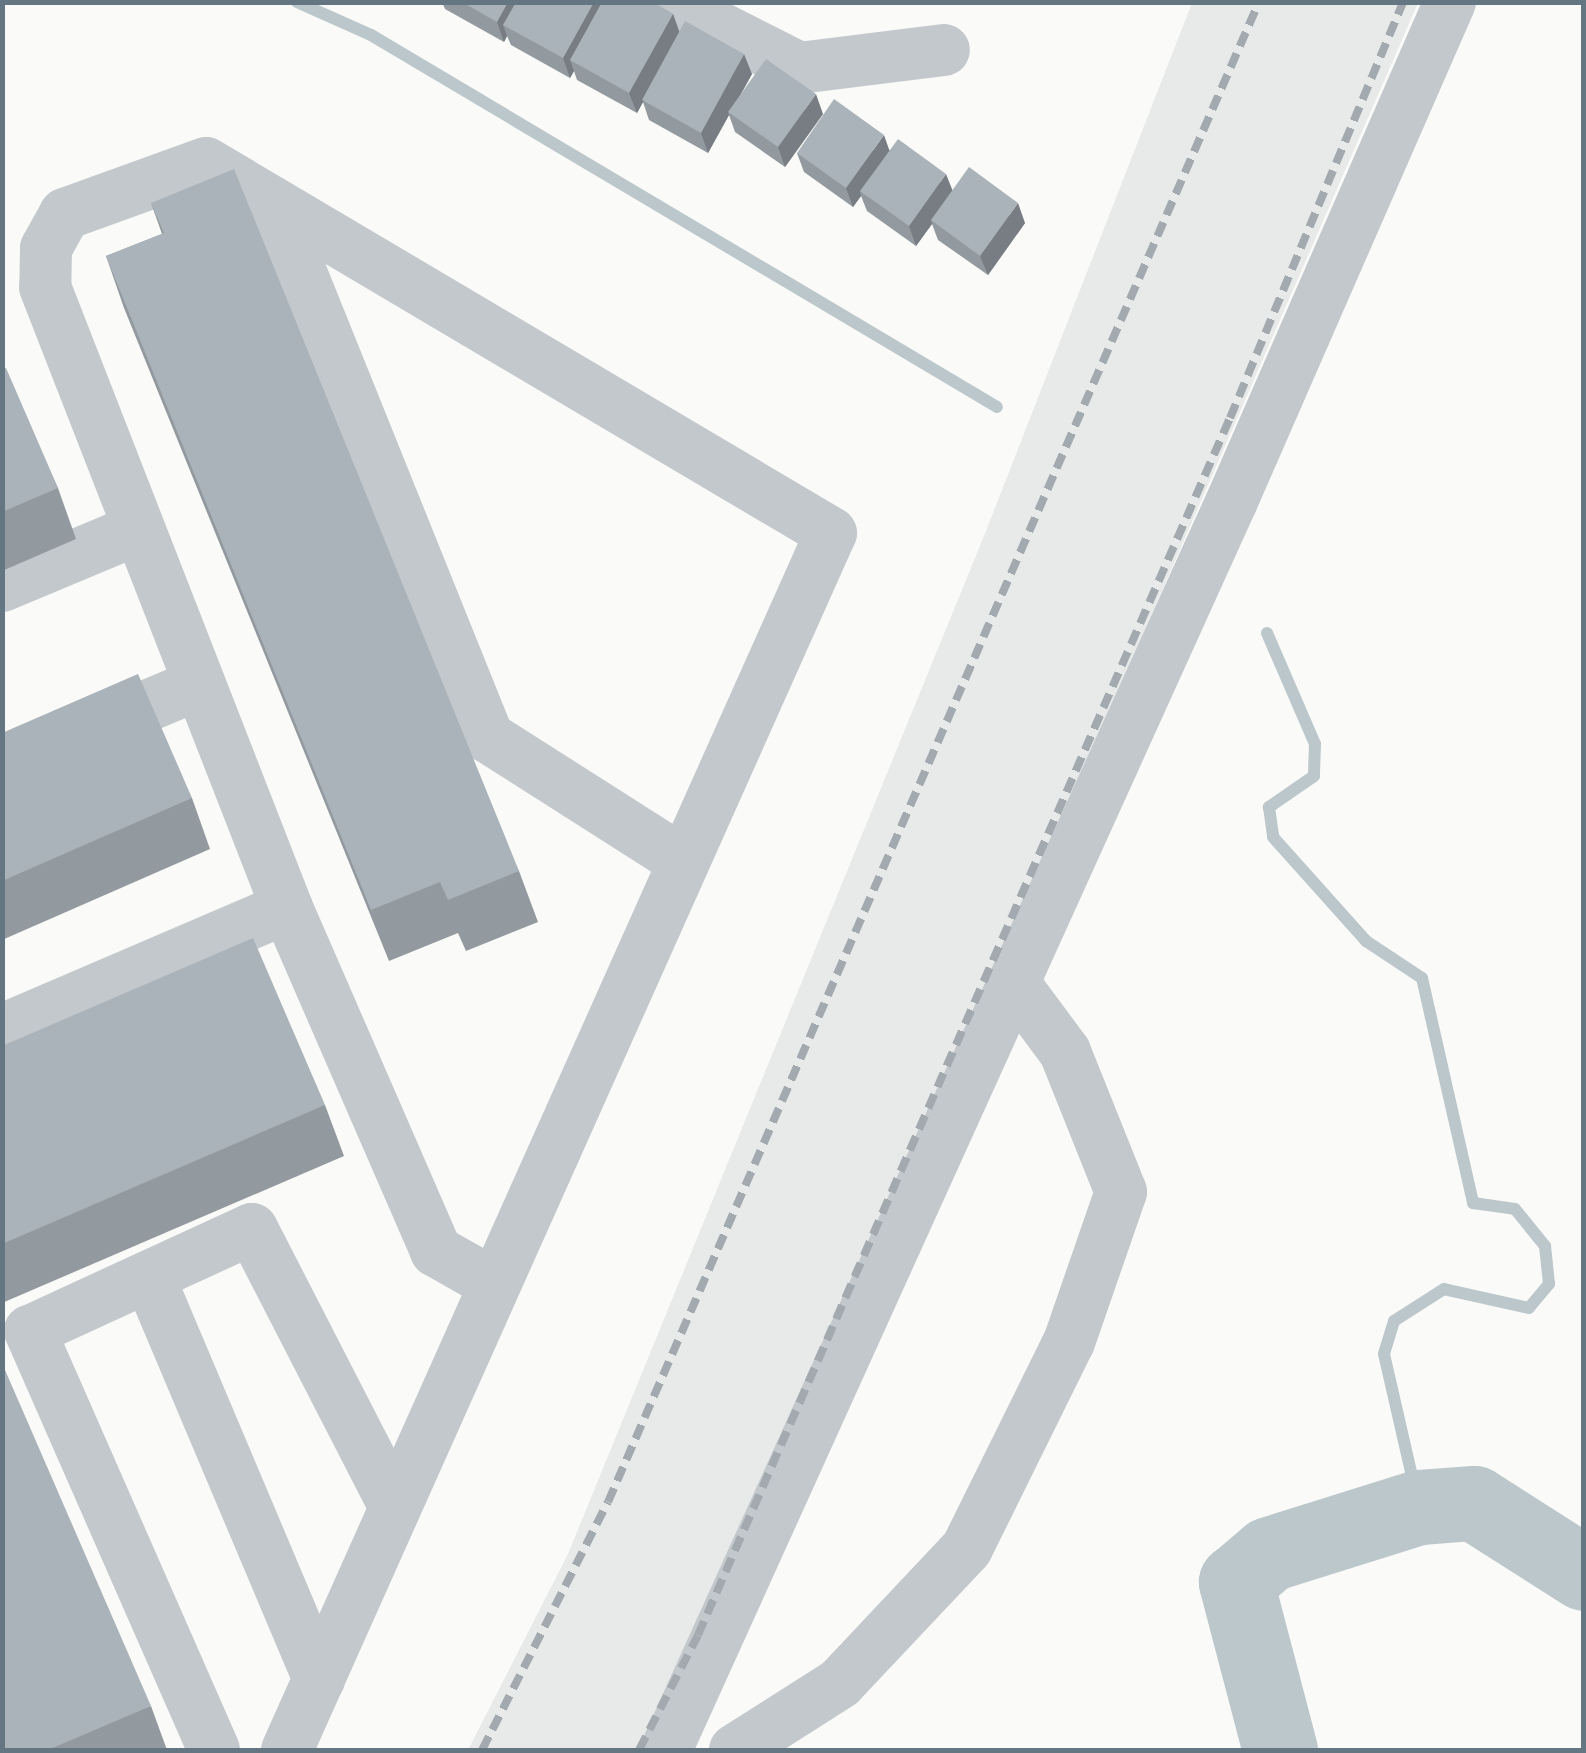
<!DOCTYPE html>
<style>
body{margin:0}
#map{position:relative;width:1586px;height:1753px;overflow:hidden;background:#fafaf8;font-family:"Varela Round",sans-serif}
div>[style]{position:absolute}
[style*='--x']{left:calc(var(--x)*1px);top:calc(var(--y)*1px);width:calc(var(--w)*1px);rotate:calc(var(--a)*1deg)}
.built>*{inset:0;background:#e8e9e9}
.stream>*{height:12px;margin:-6px;padding:0 6px;transform-origin:6px;border-radius:6px;background:#bbc7cb}
.river>*{height:75px;margin:-37.5px;padding:0 37.5px;transform-origin:37.5px;border-radius:37.5px;background:#bbc7cb}
.minor>*{height:52px;margin:-26px;padding:0 26px;transform-origin:26px;border-radius:26px;background:#c3c8cc}
.rail>*{height:8px;margin-top:-4px;transform-origin:0;background:repeating-linear-gradient(90deg,#a2aab0 0 15px,transparent 0 23px)}
.wall>*{inset:0;background:#929a9f}
.shaded-wall>*{inset:0;background:#777d82}
.building>*{inset:0;background:#aab3b9}
span{translate:-50% -50%;white-space:nowrap;text-align:center;line-height:1.15;-webkit-text-stroke:10px #fff;paint-order:stroke}
.frame{position:absolute;inset:0;border:5px solid #657683;pointer-events:none}
</style>
<div id="map">
<div class="built">
<div style="clip-path:polygon(1192px 3px,1418px 3px,657px 1750px,468px 1750px,568px 1554px,984px 536px)"></div>
</div>
<div class="stream">
<div style="--x:297;--y:2;--w:81;--a:24"></div>
<div style="--x:371;--y:35;--w:728;--a:30.72"></div>
<div style="--x:1267;--y:633;--w:121;--a:66.6"></div>
<div style="--x:1315;--y:744;--w:32;--a:92"></div>
<div style="--x:1314;--y:776;--w:55;--a:145.4"></div>
<div style="--x:1269;--y:807;--w:30;--a:82"></div>
<div style="--x:1273;--y:837;--w:140;--a:48.2"></div>
<div style="--x:1366;--y:941;--w:67;--a:33.5"></div>
<div style="--x:1422;--y:978;--w:231;--a:77.2"></div>
<div style="--x:1473;--y:1203;--w:42;--a:8.1"></div>
<div style="--x:1515;--y:1209;--w:48;--a:51"></div>
<div style="--x:1545;--y:1246;--w:38;--a:84"></div>
<div style="--x:1549;--y:1284;--w:31;--a:130"></div>
<div style="--x:1529;--y:1308;--w:87;--a:-167.4"></div>
<div style="--x:1444;--y:1289;--w:59;--a:147.4"></div>
<div style="--x:1394;--y:1321;--w:34;--a:107"></div>
<div style="--x:1384;--y:1354;--w:157;--a:77.1"></div>
</div>
<div class="river">
<div style="--x:1280;--y:1750;--w:174;--a:-104.7"></div>
<div style="--x:1236;--y:1582;--w:43;--a:-40.3"></div>
<div style="--x:1269;--y:1554;--w:157;--a:-17.4"></div>
<div style="--x:1419;--y:1507;--w:55;--a:-4.2"></div>
<div style="--x:1474;--y:1503;--w:130;--a:32.5"></div>
</div>
<div class="minor">
<div style="--x:669;--y:2;--w:146;--a:26.9"></div>
<div style="--x:799;--y:68;--w:146;--a:-7.1"></div>
<div style="--x:273;--y:203;--w:576;--a:68.07"></div>
<div style="--x:488;--y:737;--w:232;--a:32.5"></div>
<div style="--x:2;--y:586;--w:147;--a:-22.7"></div>
<div style="--x:2;--y:767;--w:214;--a:-22.8"></div>
<div style="--x:2;--y:1030;--w:310;--a:-23.2"></div>
<div style="--x:287;--y:908;--w:374;--a:66.5"></div>
<div style="--x:436;--y:1251;--w:67;--a:29.6"></div>
<div style="--x:149;--y:1277;--w:437;--a:67.1"></div>
<div style="--x:214;--y:1750;--w:458;--a:-113.7"></div>
<div style="--x:30;--y:1331;--w:244;--a:-24.7"></div>
<div style="--x:252;--y:1229;--w:313;--a:62.8"></div>
<div style="--x:287;--y:1750;--w:1333;--a:-65.92"></div>
<div style="--x:831;--y:533;--w:726;--a:-149.37"></div>
<div style="--x:206;--y:163;--w:150;--a:160.1"></div>
<div style="--x:65;--y:214;--w:39;--a:119"></div>
<div style="--x:46;--y:248;--w:39;--a:91"></div>
<div style="--x:45;--y:287;--w:666;--a:68.71"></div>
<div style="--x:666;--y:1750;--w:1369;--a:-65.63"></div>
<div style="--x:1231;--y:503;--w:547;--a:-66.39"></div>
<div style="--x:735;--y:1750;--w:125;--a:-32.5"></div>
<div style="--x:840;--y:1683;--w:185;--a:-46.7"></div>
<div style="--x:967;--y:1548;--w:230;--a:-63.7"></div>
<div style="--x:1069;--y:1342;--w:159;--a:-70.9"></div>
<div style="--x:1121;--y:1192;--w:151;--a:-111.8"></div>
<div style="--x:1065;--y:1052;--w:86;--a:-126.5"></div>
</div>
<div class="rail">
<div style="--x:482;--y:1750;--w:278;--a:-63.1"></div>
<div style="--x:608;--y:1502;--w:1635;--a:-66.54"></div>
<div style="--x:639;--y:1750;--w:129;--a:-62.8"></div>
<div style="--x:698;--y:1635;--w:1328;--a:-66.39"></div>
<div style="--x:1230;--y:418;--w:451;--a:-67.4"></div>
</div>
<div class="wall">
<div style="clip-path:polygon(442px 2px,652px 2px,673px 14px,679px 31px,752px 74px,740px 96px,823px 114px,785px 167px,735px 132px,729px 115px,708px 153px,649px 120px,643px 102px,637px 113px,577px 80px,574px 71px,570px 78px,511px 45px,507px 36px,504px 42px,445px 9px)"></div>
<div style="clip-path:polygon(890px 150px,952px 190px,1025px 223px,988px 275px,938px 240px,932px 224px,916px 246px,867px 211px,861px 196px,853px 207px,804px 172px,797px 153px)"></div>
<div style="clip-path:polygon(151px 203px,519px 871px,538px 922px,466px 951px,458px 933px,389px 961px,124px 308px,106px 256px,162px 234px)"></div>
<div style="clip-path:polygon(2px 370px,58px 488px,76px 539px,2px 571px)"></div>
<div style="clip-path:polygon(2px 733px,192px 798px,210px 849px,2px 940px)"></div>
<div style="clip-path:polygon(2px 1046px,325px 1105px,344px 1156px,2px 1303px)"></div>
<div style="clip-path:polygon(151px 1706px,167px 1750px,2px 1750px)"></div>
</div>
<div class="shaded-wall">
<div style="clip-path:polygon(508px 2px,526px 2px,503px 25px,507px 36px,504px 42px,497px 22px)"></div>
<div style="clip-path:polygon(594px 2px,612px 2px,570px 60px,574px 71px,570px 78px,563px 58px)"></div>
<div style="clip-path:polygon(673px 14px,680px 34px,637px 113px,629px 93px)"></div>
<div style="clip-path:polygon(744px 54px,752px 74px,730px 113px,728px 112px,729px 115px,708px 153px,701px 133px)"></div>
<div style="clip-path:polygon(816px 94px,823px 114px,785px 167px,778px 147px)"></div>
<div style="clip-path:polygon(884px 135px,891px 155px,860px 191px,861px 196px,853px 207px,846px 188px)"></div>
<div style="clip-path:polygon(946px 174px,954px 194px,931px 220px,932px 224px,916px 246px,909px 226px)"></div>
<div style="clip-path:polygon(1018px 203px,1025px 223px,988px 275px,980px 256px)"></div>
</div>
<div class="building">
<div style="clip-path:polygon(462px 2px,508px 2px,497px 22px)"></div>
<div style="clip-path:polygon(516px 2px,594px 2px,563px 58px,503px 25px)"></div>
<div style="clip-path:polygon(602px 2px,652px 2px,673px 14px,629px 93px,570px 60px)"></div>
<div style="clip-path:polygon(685px 21px,744px 54px,701px 133px,642px 100px)"></div>
<div style="clip-path:polygon(766px 59px,816px 94px,778px 147px,728px 112px)"></div>
<div style="clip-path:polygon(834px 99px,884px 135px,846px 188px,797px 153px)"></div>
<div style="clip-path:polygon(898px 139px,946px 174px,909px 226px,860px 191px)"></div>
<div style="clip-path:polygon(969px 167px,1018px 203px,980px 256px,931px 220px)"></div>
<div style="clip-path:polygon(234px 169px,519px 871px,448px 900px,440px 882px,371px 910px,106px 256px,164px 233px,151px 203px)"></div>
<div style="clip-path:polygon(6px 368px,58px 488px,2px 512px,2px 370px)"></div>
<div style="clip-path:polygon(138px 674px,192px 798px,2px 881px,2px 733px)"></div>
<div style="clip-path:polygon(253px 938px,325px 1105px,2px 1244px,2px 1046px)"></div>
<div style="clip-path:polygon(2px 1363px,151px 1706px,48px 1750px,2px 1750px)"></div>
</div>
<div class="frame"></div>
</div>
